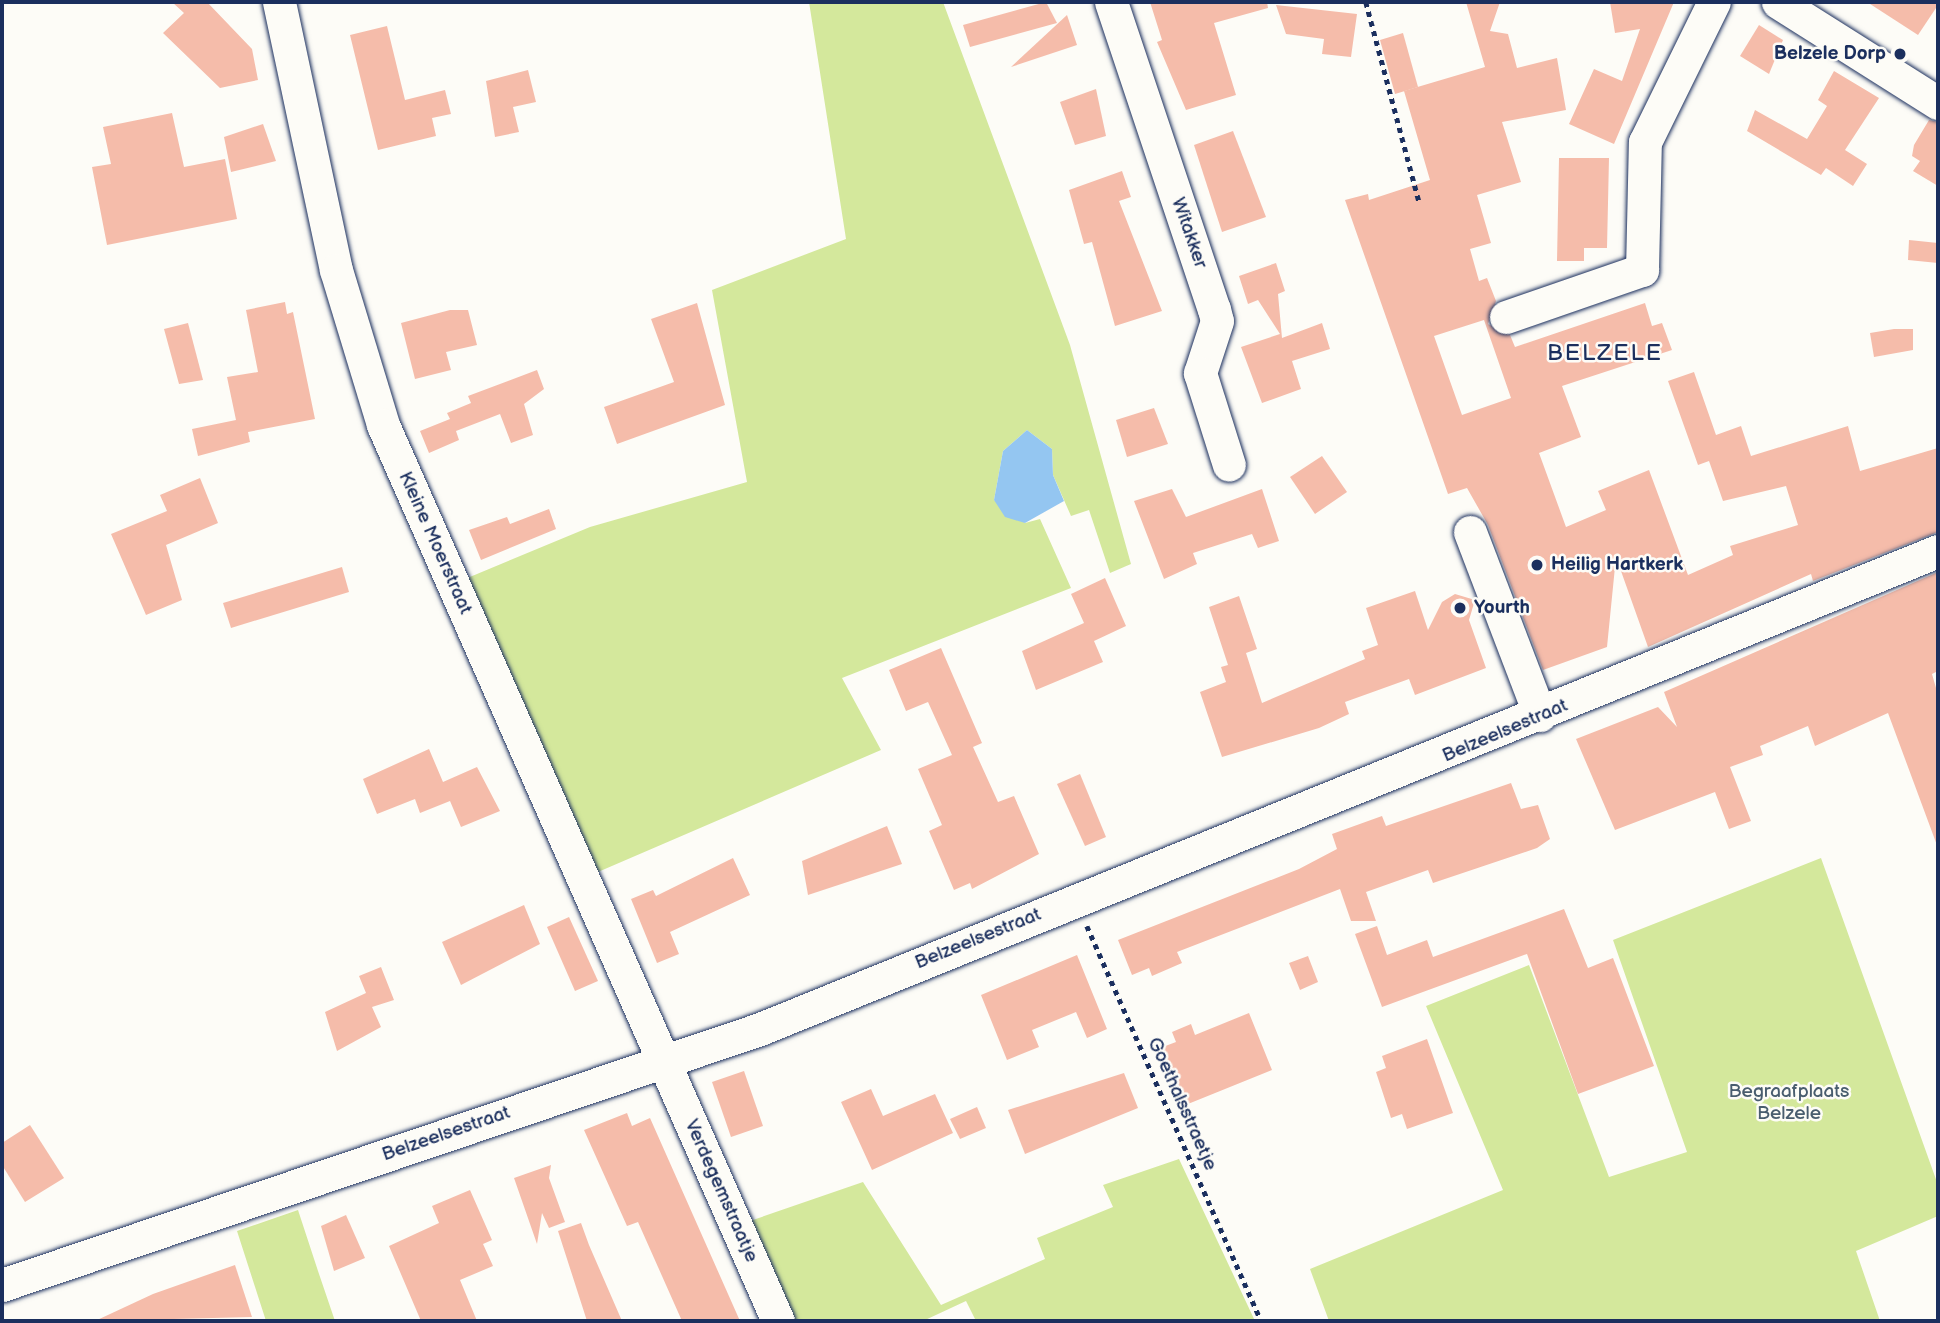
<!DOCTYPE html>
<style>
body{margin:0}
#map{position:relative;width:1940px;height:1323px;overflow:hidden;background:#fdfcf7;font-family:"Balsamiq Sans",sans-serif}
div>[style]{position:absolute}
[style*='--x']{left:calc(var(--x)*1px);top:calc(var(--y)*1px);width:calc(var(--w)*1px);rotate:calc(var(--a)*1deg)}
.green>*{inset:0;background:#d4e89c}
.water>*{inset:0;background:#94c6f1}
.building>*{inset:0;background:#f5bcaa}
.path>*{height:4.5px;margin-top:-2.25px;transform-origin:0;background:repeating-linear-gradient(90deg,#1b2f5e 0 5px,transparent 0 10px)}
.roads{filter:drop-shadow(0 0 2px #1b2f5e) drop-shadow(0 0 2px #1b2f5e)}
.minor>*{height:33px;margin:-16.5px;padding:0 16.5px;transform-origin:16.5px;border-radius:16.5px;background:#fdfcf7}
.dots>*{width:19px;height:19px;translate:-50% -50%;box-sizing:border-box;border:4px solid #fdfcf7;border-radius:50%}
span{translate:-50% -50%;white-space:nowrap;text-align:center;line-height:1.15;-webkit-text-stroke:5px #fdfcf7;paint-order:stroke}
.poi-label{font-size:19px;color:#1b2f5e;font-weight:700}
.right{translate:-100% -50%;text-align:right}
.left{translate:0 -50%;text-align:left}
.street-label{font-size:19px;color:#1b2f5e}
.park-label{font-size:19px;color:#495d6e}
.quarter-label{font-size:23px;color:#1b2f5e;letter-spacing:2px}
.frame{position:absolute;inset:0;border:4px solid #1b2f5e;pointer-events:none}
</style>
<div id="map">
<div class="green">
<div style="clip-path:polygon(809px 2px,943px 2px,1070px 345px,1131px 564px,1110px 573px,1089px 510px,1071px 516px,1053px 475px,1052px 449px,1027px 430px,1003px 451px,994px 500px,1025px 523px,1040px 519px,1071px 588px,842px 678px,881px 750px,591px 875px,465px 579px,590px 527px,747px 482px,712px 290px,846px 239px)"></div>
<div style="clip-path:polygon(1821px 858px,1938px 1185px,1938px 1216px,1856px 1251px,1880px 1321px,1329px 1321px,1310px 1269px,1503px 1190px,1426px 1006px,1529px 965px,1609px 1177px,1687px 1152px,1613px 940px)"></div>
<div style="clip-path:polygon(1179px 1159px,1255px 1321px,976px 1321px,966px 1301px,923px 1321px,794px 1321px,750px 1221px,863px 1182px,941px 1305px,1045px 1259px,1037px 1238px,1113px 1207px,1103px 1185px)"></div>
<div style="clip-path:polygon(298px 1210px,318px 1271px,335px 1321px,266px 1321px,237px 1231px)"></div>
</div>
<div class="water">
<div style="clip-path:polygon(1027px 430px,1052px 449px,1053px 475px,1064px 501px,1025px 523px,1005px 517px,994px 500px,1003px 451px)"></div>
</div>
<div class="building">
<div style="clip-path:polygon(172px 2px,207px 2px,252px 49px,258px 80px,220px 88px,163px 33px,184px 13px)"></div>
<div style="clip-path:polygon(1046px 2px,1057px 23px,970px 47px,963px 25px)"></div>
<div style="clip-path:polygon(1150px 2px,1267px 2px,1268px 8px,1214px 23px,1236px 95px,1186px 110px,1157px 42px,1162px 40px)"></div>
<div style="clip-path:polygon(evenodd,1466px 2px,1500px 2px,1490px 31px,1508px 34px,1517px 68px,1557px 58px,1566px 110px,1502px 122px,1521px 182px,1477px 195px,1491px 243px,1470px 249px,1479px 281px,1487px 278px,1496px 301px,1488px 324px,1510px 335px,1515px 347px,1645px 303px,1652px 326px,1662px 323px,1672px 350px,1562px 386px,1581px 437px,1539px 453px,1566px 527px,1606px 510px,1598px 491px,1649px 470px,1688px 575px,1733px 555px,1730px 546px,1798px 525px,1786px 486px,1723px 501px,1709px 461px,1698px 465px,1668px 381px,1694px 372px,1716px 435px,1741px 426px,1751px 456px,1848px 426px,1860px 471px,1938px 448px,1938px 532px,1813px 581px,1811px 574px,1648px 647px,1616px 557px,1607px 647px,1543px 670px,1488px 525px,1467px 488px,1448px 494px,1345px 200px,1368px 194px,1369px 200px,1430px 180px,1404px 91px,1485px 67px,1466px 2px,1484px 320px,1511px 398px,1462px 415px,1434px 336px,1484px 320px)"></div>
<div style="clip-path:polygon(1610px 2px,1674px 2px,1614px 144px,1569px 124px,1594px 69px,1622px 81px,1640px 29px,1615px 33px)"></div>
<div style="clip-path:polygon(1867px 2px,1938px 2px,1938px 5px,1918px 35px)"></div>
<div style="clip-path:polygon(1276px 5px,1357px 14px,1351px 57px,1322px 54px,1324px 39px,1286px 34px)"></div>
<div style="clip-path:polygon(1067px 15px,1077px 45px,1011px 67px)"></div>
<div style="clip-path:polygon(1759px 25px,1783px 40px,1769px 74px,1740px 56px)"></div>
<div style="clip-path:polygon(387px 26px,405px 100px,445px 90px,451px 114px,432px 118px,436px 136px,378px 150px,350px 35px)"></div>
<div style="clip-path:polygon(1403px 33px,1418px 87px,1395px 94px,1380px 40px)"></div>
<div style="clip-path:polygon(528px 70px,536px 102px,513px 107px,519px 132px,495px 137px,486px 81px)"></div>
<div style="clip-path:polygon(1834px 71px,1879px 98px,1845px 150px,1867px 164px,1853px 186px,1826px 168px,1821px 175px,1747px 131px,1755px 110px,1807px 139px,1827px 106px,1818px 100px)"></div>
<div style="clip-path:polygon(1096px 89px,1106px 136px,1075px 145px,1060px 102px)"></div>
<div style="clip-path:polygon(172px 113px,184px 167px,225px 159px,237px 219px,107px 245px,92px 167px,111px 164px,103px 127px)"></div>
<div style="clip-path:polygon(1929px 120px,1938px 122px,1938px 186px,1913px 171px,1920px 161px,1912px 156px,1914px 145px)"></div>
<div style="clip-path:polygon(263px 124px,276px 161px,231px 172px,224px 137px)"></div>
<div style="clip-path:polygon(1233px 131px,1266px 217px,1222px 232px,1194px 145px)"></div>
<div style="clip-path:polygon(1559px 158px,1609px 158px,1607px 248px,1584px 248px,1584px 261px,1557px 261px)"></div>
<div style="clip-path:polygon(1122px 171px,1131px 197px,1119px 201px,1162px 311px,1115px 326px,1092px 242px,1084px 244px,1069px 190px)"></div>
<div style="clip-path:polygon(1909px 240px,1938px 243px,1938px 263px,1908px 260px)"></div>
<div style="clip-path:polygon(1276px 263px,1285px 291px,1278px 294px,1282px 338px,1322px 323px,1330px 349px,1292px 361px,1301px 389px,1262px 403px,1241px 347px,1280px 334px,1258px 300px,1248px 304px,1239px 276px)"></div>
<div style="clip-path:polygon(285px 302px,287px 314px,293px 312px,315px 419px,248px 432px,250px 442px,198px 456px,192px 429px,236px 420px,227px 377px,258px 372px,246px 310px)"></div>
<div style="clip-path:polygon(697px 303px,725px 405px,617px 444px,604px 407px,674px 382px,651px 319px)"></div>
<div style="clip-path:polygon(450px 310px,468px 310px,477px 345px,446px 352px,451px 370px,415px 379px,401px 323px)"></div>
<div style="clip-path:polygon(188px 323px,203px 380px,179px 384px,164px 329px)"></div>
<div style="clip-path:polygon(1894px 329px,1913px 329px,1913px 350px,1874px 357px,1870px 333px)"></div>
<div style="clip-path:polygon(537px 370px,544px 389px,524px 404px,533px 435px,511px 443px,500px 414px,456px 431px,459px 440px,429px 453px,420px 431px,450px 419px,447px 413px,471px 403px,468px 396px)"></div>
<div style="clip-path:polygon(1154px 408px,1168px 444px,1127px 457px,1116px 420px)"></div>
<div style="clip-path:polygon(1322px 456px,1347px 492px,1315px 514px,1290px 477px)"></div>
<div style="clip-path:polygon(200px 478px,218px 523px,166px 545px,182px 600px,146px 615px,111px 534px,167px 511px,160px 495px)"></div>
<div style="clip-path:polygon(1172px 489px,1186px 517px,1262px 489px,1279px 541px,1258px 548px,1252px 534px,1193px 553px,1197px 564px,1164px 579px,1134px 501px)"></div>
<div style="clip-path:polygon(549px 509px,556px 529px,481px 560px,469px 530px,507px 517px,510px 524px)"></div>
<div style="clip-path:polygon(342px 567px,349px 592px,231px 628px,223px 603px)"></div>
<div style="clip-path:polygon(1938px 572px,1938px 671px,1932px 674px,1938px 695px,1938px 848px,1888px 713px,1815px 746px,1808px 726px,1760px 746px,1763px 755px,1730px 767px,1751px 821px,1729px 829px,1715px 792px,1615px 830px,1576px 739px,1658px 707px,1677px 727px,1664px 692px)"></div>
<div style="clip-path:polygon(1105px 578px,1126px 626px,1094px 641px,1103px 662px,1036px 690px,1022px 651px,1084px 623px,1071px 594px)"></div>
<div style="clip-path:polygon(1415px 591px,1428px 630px,1442px 602px,1455px 594px,1475px 600px,1469px 620px,1486px 668px,1415px 695px,1409px 679px,1345px 702px,1349px 714px,1319px 728px,1222px 757px,1200px 692px,1226px 682px,1221px 667px,1228px 665px,1209px 607px,1239px 596px,1257px 649px,1246px 653px,1262px 703px,1365px 659px,1362px 651px,1378px 645px,1366px 608px)"></div>
<div style="clip-path:polygon(941px 648px,982px 743px,973px 747px,998px 802px,1014px 796px,1039px 854px,972px 889px,970px 883px,954px 890px,929px 831px,942px 825px,918px 769px,952px 755px,928px 702px,906px 711px,889px 670px)"></div>
<div style="clip-path:polygon(429px 749px,443px 782px,477px 767px,500px 811px,461px 827px,450px 801px,420px 813px,415px 799px,377px 814px,363px 779px)"></div>
<div style="clip-path:polygon(1080px 774px,1106px 837px,1085px 846px,1057px 784px)"></div>
<div style="clip-path:polygon(1511px 783px,1521px 809px,1538px 805px,1550px 839px,1537px 848px,1433px 883px,1428px 870px,1366px 892px,1376px 921px,1351px 921px,1340px 889px,1177px 952px,1182px 963px,1152px 976px,1149px 968px,1132px 975px,1118px 940px,1299px 869px,1337px 849px,1332px 834px,1382px 816px,1386px 826px)"></div>
<div style="clip-path:polygon(887px 826px,902px 864px,808px 895px,802px 861px)"></div>
<div style="clip-path:polygon(733px 858px,750px 895px,670px 932px,679px 954px,657px 963px,631px 899px,653px 890px,656px 896px)"></div>
<div style="clip-path:polygon(524px 905px,540px 944px,461px 985px,442px 942px)"></div>
<div style="clip-path:polygon(1564px 909px,1588px 968px,1613px 958px,1654px 1066px,1578px 1094px,1527px 954px,1382px 1007px,1355px 934px,1377px 926px,1387px 955px,1427px 940px,1433px 957px)"></div>
<div style="clip-path:polygon(569px 917px,598px 981px,575px 991px,547px 927px)"></div>
<div style="clip-path:polygon(1077px 955px,1107px 1029px,1087px 1038px,1076px 1012px,1032px 1030px,1039px 1047px,1007px 1060px,981px 995px)"></div>
<div style="clip-path:polygon(1308px 956px,1318px 982px,1300px 990px,1289px 963px)"></div>
<div style="clip-path:polygon(381px 967px,394px 1000px,372px 1007px,381px 1027px,337px 1051px,325px 1012px,366px 993px,359px 976px)"></div>
<div style="clip-path:polygon(1249px 1013px,1272px 1070px,1183px 1106px,1160px 1048px,1176px 1042px,1172px 1032px,1191px 1024px,1195px 1035px)"></div>
<div style="clip-path:polygon(1427px 1039px,1453px 1113px,1407px 1129px,1402px 1114px,1391px 1118px,1376px 1072px,1386px 1068px,1382px 1056px)"></div>
<div style="clip-path:polygon(744px 1071px,763px 1126px,731px 1137px,712px 1082px)"></div>
<div style="clip-path:polygon(1124px 1073px,1138px 1108px,1025px 1154px,1008px 1110px)"></div>
<div style="clip-path:polygon(871px 1089px,883px 1116px,935px 1094px,953px 1133px,872px 1170px,841px 1102px)"></div>
<div style="clip-path:polygon(977px 1107px,986px 1128px,960px 1139px,950px 1119px)"></div>
<div style="clip-path:polygon(627px 1113px,632px 1126px,650px 1118px,740px 1321px,682px 1321px,638px 1222px,627px 1226px,584px 1130px)"></div>
<div style="clip-path:polygon(30px 1125px,64px 1178px,25px 1202px,2px 1165px,2px 1143px)"></div>
<div style="clip-path:polygon(551px 1165px,549px 1178px,565px 1222px,549px 1228px,542px 1213px,537px 1244px,514px 1178px)"></div>
<div style="clip-path:polygon(470px 1190px,492px 1240px,483px 1244px,493px 1266px,460px 1280px,477px 1321px,421px 1321px,389px 1246px,439px 1223px,432px 1206px)"></div>
<div style="clip-path:polygon(346px 1215px,365px 1258px,334px 1271px,321px 1226px)"></div>
<div style="clip-path:polygon(581px 1223px,589px 1245px,622px 1321px,587px 1321px,558px 1231px)"></div>
<div style="clip-path:polygon(235px 1265px,252px 1317px,95px 1321px,153px 1294px)"></div>
</div>
<div class="path">
<div style="--x:1366;--y:2;--w:206;--a:75.1"></div>
<div style="--x:1087;--y:926;--w:432;--a:66.2"></div>
</div>
<div class="roads">
<div class="minor">
<div style="--x:279;--y:2;--w:274;--a:78"></div>
<div style="--x:336;--y:270;--w:162;--a:73.1"></div>
<div style="--x:383;--y:425;--w:979;--a:66.21"></div>
<div style="--x:1111;--y:2;--w:324;--a:71.5"></div>
<div style="--x:1214;--y:309;--w:12;--a:76"></div>
<div style="--x:1217;--y:321;--w:55;--a:108.1"></div>
<div style="--x:1200;--y:373;--w:96;--a:72.5"></div>
<div style="--x:1778;--y:2;--w:189;--a:32.3"></div>
<div style="--x:1506;--y:317;--w:144;--a:-19.1"></div>
<div style="--x:1642;--y:270;--w:128;--a:-88.7"></div>
<div style="--x:1645;--y:142;--w:156;--a:-63.8"></div>
<div style="--x:1470;--y:532;--w:196;--a:69.1"></div>
<div style="--x:2;--y:1285;--w:800;--a:-18.66"></div>
<div style="--x:760;--y:1029;--w:1271;--a:-22.09"></div>
</div>
</div>
<div class="dots">
<div style="left:1900px;top:54px;background:#1b2f5e"></div>
<div style="left:1537px;top:565px;background:#1b2f5e"></div>
<div style="left:1460px;top:608px;background:#1b2f5e"></div>
</div>
<div class="poi-label">
<span class="right" style="left:1886px;top:54px">Belzele Dorp</span>
<span class="left" style="left:1551px;top:565px">Heilig Hartkerk</span>
<span class="left" style="left:1474px;top:608px">Yourth</span>
</div>
<div class="street-label">
<span style="left:1189px;top:233px;rotate:71deg">Witakker</span>
<span style="left:435px;top:543px;rotate:66deg">Kleine Moerstraat</span>
<span style="left:1505px;top:731px;rotate:-23deg">Belzeelsestraat</span>
<span style="left:978px;top:939px;rotate:-22deg">Belzeelsestraat</span>
<span style="left:1182px;top:1104px;rotate:66deg">Goethalsstraetje</span>
<span style="left:446px;top:1134px;rotate:-19deg">Belzeelsestraat</span>
<span style="left:721px;top:1191px;rotate:66deg">Verdegemstraatje</span>
</div>
<div class="park-label">
<span style="left:1789px;top:1103px">Begraafplaats<br>Belzele</span>
</div>
<div class="quarter-label">
<span style="left:1605px;top:353px">BELZELE</span>
</div>
<div class="frame"></div>
</div>
